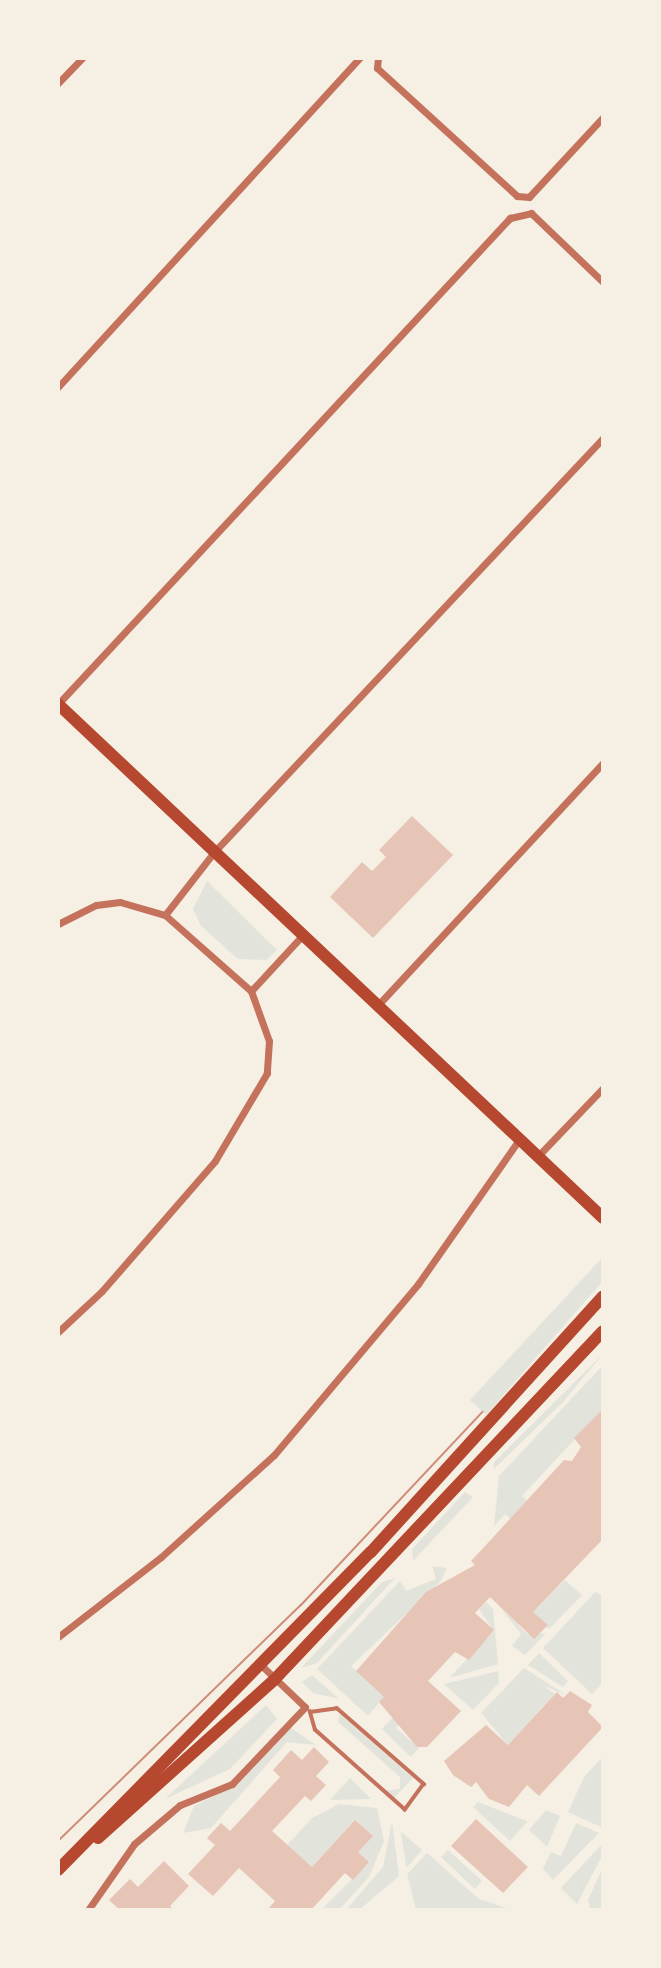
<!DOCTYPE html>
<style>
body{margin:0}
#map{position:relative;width:661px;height:1968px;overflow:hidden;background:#f6efe4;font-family:Manrope,sans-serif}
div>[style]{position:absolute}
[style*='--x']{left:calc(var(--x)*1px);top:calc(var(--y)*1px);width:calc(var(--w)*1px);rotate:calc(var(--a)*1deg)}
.green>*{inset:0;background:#e2e4dc}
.building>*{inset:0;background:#e6c5b7}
.service>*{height:3.5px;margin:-1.75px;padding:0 1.75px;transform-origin:1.75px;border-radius:1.75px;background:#c5725c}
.minor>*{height:7px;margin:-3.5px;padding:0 3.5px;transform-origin:3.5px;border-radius:3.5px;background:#c5725c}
.primary>*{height:12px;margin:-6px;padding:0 6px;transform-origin:6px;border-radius:6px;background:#b5482f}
.tram>*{height:2px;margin:-1px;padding:0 1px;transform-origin:1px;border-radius:1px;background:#cf8b77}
span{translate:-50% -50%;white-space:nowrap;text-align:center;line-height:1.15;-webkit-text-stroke:6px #f6efe4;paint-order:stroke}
.frame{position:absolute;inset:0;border:60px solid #f6efe4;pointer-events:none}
</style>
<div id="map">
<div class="green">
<div style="clip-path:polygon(207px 881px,277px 950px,266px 960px,238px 959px,201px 926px,193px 909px)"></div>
<div style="clip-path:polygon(603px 1257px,603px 1281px,486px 1415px,470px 1400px)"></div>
<div style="clip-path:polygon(603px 1354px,563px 1402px,493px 1470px,494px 1462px)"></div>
<div style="clip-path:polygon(603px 1365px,603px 1409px,522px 1496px,529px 1502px,512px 1520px,505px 1514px,494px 1526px,499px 1476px)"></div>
<div style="clip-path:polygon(465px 1492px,473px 1497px,413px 1561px,412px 1549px)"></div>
<div style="clip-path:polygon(432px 1566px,447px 1568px,441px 1581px,351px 1666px,384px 1697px,368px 1716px,317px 1669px,400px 1581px,406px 1591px,436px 1579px)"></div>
<div style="clip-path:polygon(395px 1578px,317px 1663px,301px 1668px,382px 1582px)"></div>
<div style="clip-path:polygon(565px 1580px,582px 1595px,549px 1629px,533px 1612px)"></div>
<div style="clip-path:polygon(595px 1592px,603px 1595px,603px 1683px,592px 1694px,543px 1648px)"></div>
<div style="clip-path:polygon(486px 1602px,493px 1609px,498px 1664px,449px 1678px,494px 1631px,479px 1609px)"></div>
<div style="clip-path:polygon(496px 1602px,527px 1634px,546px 1633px,525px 1655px,512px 1646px,521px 1634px)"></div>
<div style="clip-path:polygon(539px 1653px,568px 1681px,563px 1687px,528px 1665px)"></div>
<div style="clip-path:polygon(524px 1668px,566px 1695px,544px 1686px,555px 1694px,508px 1745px,481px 1713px)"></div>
<div style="clip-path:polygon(498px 1671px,499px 1683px,473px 1710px,444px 1684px)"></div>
<div style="clip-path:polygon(312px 1675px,339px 1699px,313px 1693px,302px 1682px)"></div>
<div style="clip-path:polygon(266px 1705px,277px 1719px,230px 1769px,165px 1799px)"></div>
<div style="clip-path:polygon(340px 1714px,413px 1778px,393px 1799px,327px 1739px,386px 1791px,400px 1789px,400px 1777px,338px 1722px)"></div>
<div style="clip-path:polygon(394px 1716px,401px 1722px,396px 1728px,419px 1748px,411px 1757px,382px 1729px)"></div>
<div style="clip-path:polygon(291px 1728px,316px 1745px,287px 1742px,211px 1828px,183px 1833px,194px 1806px,238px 1784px)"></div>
<div style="clip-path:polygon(603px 1756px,603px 1828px,568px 1812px,584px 1777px)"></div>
<div style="clip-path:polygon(350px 1778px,371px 1799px,330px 1800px,331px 1799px)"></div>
<div style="clip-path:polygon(478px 1802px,527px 1821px,527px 1822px,510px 1841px,473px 1807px)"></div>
<div style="clip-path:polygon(339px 1804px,377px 1808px,384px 1841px,369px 1877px,339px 1910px,321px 1910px,369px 1862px,358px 1852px,372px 1836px,355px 1820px,312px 1867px,287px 1845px,312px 1818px)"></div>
<div style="clip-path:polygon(546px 1810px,560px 1816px,547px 1847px,529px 1830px)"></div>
<div style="clip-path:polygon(392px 1821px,399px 1876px,359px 1910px,346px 1910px,383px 1867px)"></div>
<div style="clip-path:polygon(576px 1823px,599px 1833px,553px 1880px,543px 1869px,551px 1852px,561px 1856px)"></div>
<div style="clip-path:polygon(401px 1832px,422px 1850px,407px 1867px,406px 1866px)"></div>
<div style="clip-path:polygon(603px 1843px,603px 1854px,577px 1904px,561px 1888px)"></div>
<div style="clip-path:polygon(448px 1850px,482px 1881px,475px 1889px,441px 1857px)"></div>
<div style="clip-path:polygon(427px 1853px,479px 1899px,513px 1910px,416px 1910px,407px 1874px)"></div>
<div style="clip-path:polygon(603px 1867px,603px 1910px,590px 1910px,588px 1900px)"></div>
</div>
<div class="building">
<div style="clip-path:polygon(412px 816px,453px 855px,373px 938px,330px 897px,362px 862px,372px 871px,386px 857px,379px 850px)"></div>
<div style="clip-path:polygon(603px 1409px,603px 1539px,533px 1612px,548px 1625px,534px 1639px,490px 1597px,475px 1613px,494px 1630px,469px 1660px,455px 1652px,428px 1681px,461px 1711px,427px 1747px,417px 1747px,379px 1702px,384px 1697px,356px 1671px,426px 1592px,475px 1565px,471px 1561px,486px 1545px,564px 1460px,572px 1461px,581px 1447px,574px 1438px)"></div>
<div style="clip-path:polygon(570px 1691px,592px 1705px,588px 1712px,603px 1727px,539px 1796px,527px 1785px,509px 1807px,489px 1799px,476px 1782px,471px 1787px,453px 1775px,444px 1761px,486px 1725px,508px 1745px,557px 1692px,563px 1698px)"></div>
<div style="clip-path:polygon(314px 1747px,329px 1762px,316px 1776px,326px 1785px,311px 1801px,305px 1796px,272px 1831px,312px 1867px,355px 1820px,373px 1836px,358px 1852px,369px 1862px,353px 1880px,345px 1873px,311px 1910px,267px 1910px,275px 1901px,239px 1868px,213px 1896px,188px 1874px,215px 1845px,207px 1838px,221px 1823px,230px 1831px,280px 1777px,273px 1770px,291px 1750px,302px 1760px)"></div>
<div style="clip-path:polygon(476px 1819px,528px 1867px,503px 1893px,451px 1846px)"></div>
<div style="clip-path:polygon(164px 1861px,189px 1886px,170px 1906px,174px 1910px,120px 1910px,109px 1900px,130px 1879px,138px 1887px)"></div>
</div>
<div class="service">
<div style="--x:337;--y:1708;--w:116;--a:41.1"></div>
<div style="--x:424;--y:1784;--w:32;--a:126"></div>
<div style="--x:405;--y:1810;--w:120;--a:-138.4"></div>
<div style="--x:315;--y:1730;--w:19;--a:-106"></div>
<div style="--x:310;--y:1712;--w:27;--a:-8"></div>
</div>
<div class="minor">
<div style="--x:378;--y:58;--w:10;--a:96"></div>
<div style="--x:377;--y:68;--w:190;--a:42.4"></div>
<div style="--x:517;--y:196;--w:12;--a:5"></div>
<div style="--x:529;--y:197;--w:109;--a:-47.2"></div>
<div style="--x:58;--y:83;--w:35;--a:-46"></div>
<div style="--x:58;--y:387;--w:447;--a:-47.5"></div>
<div style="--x:58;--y:704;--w:664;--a:-47.08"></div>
<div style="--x:510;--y:218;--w:22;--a:-13"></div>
<div style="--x:531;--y:213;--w:100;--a:43.8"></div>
<div style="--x:165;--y:915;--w:80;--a:-52.1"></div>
<div style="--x:214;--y:852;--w:568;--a:-46.78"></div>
<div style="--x:58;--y:924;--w:42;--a:-26.6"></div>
<div style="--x:96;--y:905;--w:24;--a:-7"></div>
<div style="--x:120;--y:902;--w:47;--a:16.1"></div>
<div style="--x:165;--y:915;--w:115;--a:41.5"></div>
<div style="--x:251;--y:991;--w:53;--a:70.2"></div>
<div style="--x:269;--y:1041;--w:32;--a:94"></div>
<div style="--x:267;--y:1073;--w:102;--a:120.6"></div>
<div style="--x:215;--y:1161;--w:172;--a:131"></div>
<div style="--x:102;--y:1291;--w:60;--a:137"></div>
<div style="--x:251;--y:991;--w:75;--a:-47.2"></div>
<div style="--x:377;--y:1006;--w:332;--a:-47.1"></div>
<div style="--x:537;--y:1157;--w:95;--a:-46.3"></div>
<div style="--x:58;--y:1637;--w:130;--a:-37.8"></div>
<div style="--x:161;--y:1557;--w:152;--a:-42.1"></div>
<div style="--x:274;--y:1455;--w:224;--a:-49.9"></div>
<div style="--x:418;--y:1284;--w:176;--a:-55"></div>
<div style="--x:88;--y:1910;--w:80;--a:-55.1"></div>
<div style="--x:134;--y:1844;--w:60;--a:-40.3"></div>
<div style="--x:180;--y:1805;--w:56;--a:-22"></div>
<div style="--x:232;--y:1784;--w:106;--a:-46.5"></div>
<div style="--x:305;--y:1707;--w:62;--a:-136.3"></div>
</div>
<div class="primary">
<div style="--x:58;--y:704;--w:749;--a:43.32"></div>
<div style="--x:98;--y:1838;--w:238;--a:-41.9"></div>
<div style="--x:275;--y:1679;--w:478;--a:-46.7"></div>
<div style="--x:58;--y:1870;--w:446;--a:-45.5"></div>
<div style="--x:371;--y:1552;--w:345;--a:-47.8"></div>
</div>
<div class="tram">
<div style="--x:58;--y:1841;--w:339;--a:-44.2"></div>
<div style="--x:301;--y:1605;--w:265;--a:-46.8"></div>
</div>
<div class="frame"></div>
</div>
